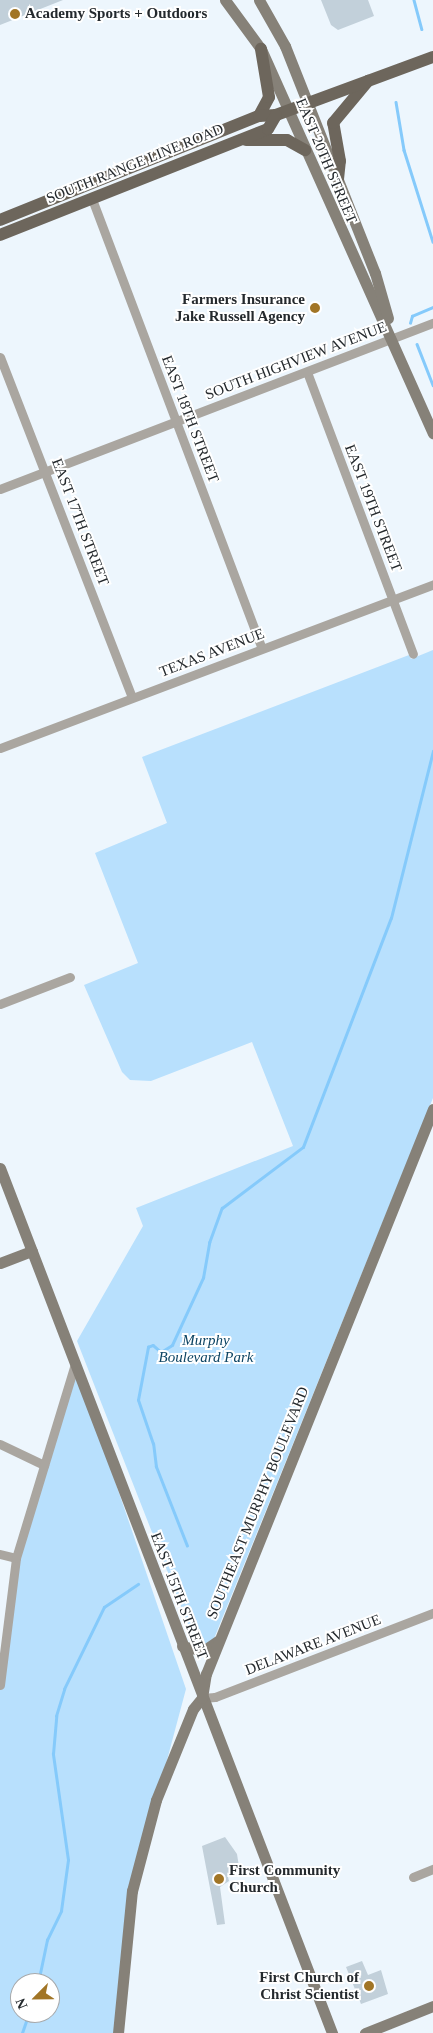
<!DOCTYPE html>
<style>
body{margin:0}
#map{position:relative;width:433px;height:2033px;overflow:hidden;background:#edf6fd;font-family:"Times New Roman",serif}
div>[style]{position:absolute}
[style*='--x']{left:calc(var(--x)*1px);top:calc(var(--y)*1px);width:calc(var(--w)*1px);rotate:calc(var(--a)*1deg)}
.green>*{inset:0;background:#b8e0fd}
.stream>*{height:2.5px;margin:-1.25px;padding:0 1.25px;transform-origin:1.25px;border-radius:1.25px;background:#85cafb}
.building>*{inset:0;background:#c2d0da}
.street>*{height:9px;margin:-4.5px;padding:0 4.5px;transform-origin:4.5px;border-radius:4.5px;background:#aaa6a0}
.secondary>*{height:11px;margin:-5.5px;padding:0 5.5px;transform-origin:5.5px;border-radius:5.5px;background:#868178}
.primary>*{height:12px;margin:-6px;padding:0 6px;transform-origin:6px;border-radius:6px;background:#6d665c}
.dots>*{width:14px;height:14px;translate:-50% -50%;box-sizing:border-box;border:2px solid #fff;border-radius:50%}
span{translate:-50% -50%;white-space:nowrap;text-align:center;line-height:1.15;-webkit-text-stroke:4px #fff;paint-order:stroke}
.poi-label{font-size:15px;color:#24292d;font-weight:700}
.left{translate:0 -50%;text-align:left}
.right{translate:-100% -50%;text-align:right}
.street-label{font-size:15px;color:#24292d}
.park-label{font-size:15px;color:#0c4463;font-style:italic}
.north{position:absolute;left:10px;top:1973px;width:50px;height:50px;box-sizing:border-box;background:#fff;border:1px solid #a7a9ab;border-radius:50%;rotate:247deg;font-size:14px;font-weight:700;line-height:20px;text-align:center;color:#24292d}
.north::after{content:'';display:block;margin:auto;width:18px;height:22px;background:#a17526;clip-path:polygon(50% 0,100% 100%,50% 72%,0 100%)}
</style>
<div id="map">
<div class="green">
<div style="clip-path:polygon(433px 650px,433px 1098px,213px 1641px,197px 1647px,77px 1341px,143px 1226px,136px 1208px,293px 1146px,252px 1042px,151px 1081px,130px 1080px,122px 1072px,84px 985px,138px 963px,95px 853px,167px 823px,142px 757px,409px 655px,411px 659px)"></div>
<div style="clip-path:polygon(evenodd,75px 1364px,186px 1689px,132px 1891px,118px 2033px,0 2033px,0 1685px,16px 1558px,75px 1364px,20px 1983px,50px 1983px,50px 2013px,20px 2013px,20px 1983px)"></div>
</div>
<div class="stream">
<div style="--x:414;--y:0;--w:30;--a:75"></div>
<div style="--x:396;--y:102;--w:49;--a:80.5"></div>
<div style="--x:404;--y:150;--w:96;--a:72.5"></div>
<div style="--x:410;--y:323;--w:7;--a:-74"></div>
<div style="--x:412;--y:316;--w:23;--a:-23"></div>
<div style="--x:417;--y:344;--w:44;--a:68.7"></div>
<div style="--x:187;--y:1546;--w:85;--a:-111.4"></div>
<div style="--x:156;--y:1467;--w:23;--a:-97"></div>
<div style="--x:153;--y:1444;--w:46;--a:-108.8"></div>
<div style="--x:138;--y:1400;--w:54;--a:-79.3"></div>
<div style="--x:148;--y:1347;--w:5;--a:-22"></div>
<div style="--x:153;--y:1345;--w:11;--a:41"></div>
<div style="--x:161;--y:1352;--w:13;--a:-32"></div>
<div style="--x:172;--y:1345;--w:74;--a:-65.2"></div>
<div style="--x:203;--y:1278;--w:36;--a:-80"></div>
<div style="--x:209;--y:1243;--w:37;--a:-70"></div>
<div style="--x:222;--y:1208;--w:101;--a:-37"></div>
<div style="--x:303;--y:1147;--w:245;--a:-69"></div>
<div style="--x:391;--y:918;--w:172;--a:-75.9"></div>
<div style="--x:38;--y:1983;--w:44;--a:-78.2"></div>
<div style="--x:47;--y:1940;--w:32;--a:-64"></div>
<div style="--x:61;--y:1911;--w:51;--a:-82.2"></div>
<div style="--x:68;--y:1860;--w:107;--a:-98.1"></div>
<div style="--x:53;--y:1754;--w:38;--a:-85"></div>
<div style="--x:56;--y:1716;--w:28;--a:-73"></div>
<div style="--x:64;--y:1689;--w:91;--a:-64"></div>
<div style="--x:104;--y:1607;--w:41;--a:-34.1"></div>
<div style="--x:22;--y:2033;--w:21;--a:-71"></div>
</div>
<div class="building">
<div style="clip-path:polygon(0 0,63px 0,0 25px)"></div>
<div style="clip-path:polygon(321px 0,368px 0,374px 16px,338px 30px,331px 25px)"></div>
<div style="clip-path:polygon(225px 1837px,237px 1854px,240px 1873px,228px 1877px,229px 1881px,220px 1887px,225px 1924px,217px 1925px,202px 1846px)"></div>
<div style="clip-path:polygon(362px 1961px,368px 1975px,381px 1970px,388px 1994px,361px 2004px,346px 1967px)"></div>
</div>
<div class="street">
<div style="--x:92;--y:199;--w:480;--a:69.3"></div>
<div style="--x:0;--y:357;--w:365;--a:68.8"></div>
<div style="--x:307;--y:372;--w:301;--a:69.4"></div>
<div style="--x:0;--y:489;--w:464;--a:-21"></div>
<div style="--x:0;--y:748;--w:463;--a:-20.7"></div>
<div style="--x:0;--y:1004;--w:75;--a:-21.1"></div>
<div style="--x:0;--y:1444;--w:49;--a:25.5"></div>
<div style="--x:0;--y:1554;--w:16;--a:14"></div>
<div style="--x:0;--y:1685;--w:128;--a:-82.8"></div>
<div style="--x:16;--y:1558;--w:203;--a:-73.1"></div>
<div style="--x:202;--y:1698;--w:13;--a:-4"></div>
<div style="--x:215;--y:1697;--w:234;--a:-21.1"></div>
<div style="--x:413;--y:1877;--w:22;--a:-22"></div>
</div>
<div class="secondary">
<div style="--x:225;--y:0;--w:61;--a:53.7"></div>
<div style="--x:261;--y:49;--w:421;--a:65.9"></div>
<div style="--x:259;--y:0;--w:53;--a:60.5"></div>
<div style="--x:285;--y:46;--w:244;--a:68.4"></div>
<div style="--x:375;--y:273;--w:47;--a:73.9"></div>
<div style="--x:0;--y:1168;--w:927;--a:69"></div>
<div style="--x:0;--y:1263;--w:34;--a:-21"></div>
<div style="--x:182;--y:1646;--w:22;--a:13"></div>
<div style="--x:203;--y:1651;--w:18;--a:-34"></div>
<div style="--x:118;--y:2033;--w:143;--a:-84.4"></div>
<div style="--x:132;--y:1891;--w:94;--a:-75.2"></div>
<div style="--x:156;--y:1800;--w:98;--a:-67.9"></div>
<div style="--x:193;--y:1709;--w:14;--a:-51"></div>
<div style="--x:202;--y:1698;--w:24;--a:-81"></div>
<div style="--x:206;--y:1674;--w:609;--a:-68.11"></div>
<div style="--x:365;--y:2033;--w:73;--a:-21.7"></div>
</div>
<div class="primary">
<div style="--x:259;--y:116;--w:21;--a:-62"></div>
<div style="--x:269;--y:97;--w:49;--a:-99.5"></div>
<div style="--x:246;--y:140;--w:41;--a:0"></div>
<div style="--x:287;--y:140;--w:21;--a:29"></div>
<div style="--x:338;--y:179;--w:18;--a:-84"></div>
<div style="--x:340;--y:161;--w:39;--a:-100"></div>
<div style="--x:333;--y:123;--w:55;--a:-50.2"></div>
<div style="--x:0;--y:220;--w:279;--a:-21.9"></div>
<div style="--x:259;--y:116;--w:17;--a:-3"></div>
<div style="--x:276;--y:115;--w:167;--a:-20.3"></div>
<div style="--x:0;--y:235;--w:288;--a:-21.6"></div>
<div style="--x:268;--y:129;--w:16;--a:-60"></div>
</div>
<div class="dots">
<div style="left:15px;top:14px;background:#a17526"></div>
<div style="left:315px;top:308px;background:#a17526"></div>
<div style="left:219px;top:1879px;background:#a17526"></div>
<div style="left:369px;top:1986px;background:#a17526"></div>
</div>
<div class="poi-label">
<span class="left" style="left:25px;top:14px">Academy Sports + Outdoors</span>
<span class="right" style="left:305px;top:308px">Farmers Insurance<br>Jake Russell Agency</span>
<span class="left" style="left:229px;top:1879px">First Community<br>Church</span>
<span class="right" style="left:359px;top:1986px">First Church of<br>Christ Scientist</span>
</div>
<div class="street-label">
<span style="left:326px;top:161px;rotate:67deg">EAST 20TH STREET</span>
<span style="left:135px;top:164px;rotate:-22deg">SOUTH RANGE LINE ROAD</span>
<span style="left:296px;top:361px;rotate:-21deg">SOUTH HIGHVIEW AVENUE</span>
<span style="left:190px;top:419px;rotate:69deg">EAST 18TH STREET</span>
<span style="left:373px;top:508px;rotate:69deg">EAST 19TH STREET</span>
<span style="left:80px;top:522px;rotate:69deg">EAST 17TH STREET</span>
<span style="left:212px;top:653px;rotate:-21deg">TEXAS AVENUE</span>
<span style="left:258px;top:1503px;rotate:-68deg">SOUTHEAST MURPHY BOULEVARD</span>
<span style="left:179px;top:1596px;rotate:69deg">EAST 15TH STREET</span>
<span style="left:313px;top:1645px;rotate:-21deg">DELAWARE AVENUE</span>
</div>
<div class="park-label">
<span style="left:206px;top:1349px">Murphy<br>Boulevard Park</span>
</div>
<div class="north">N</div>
</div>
